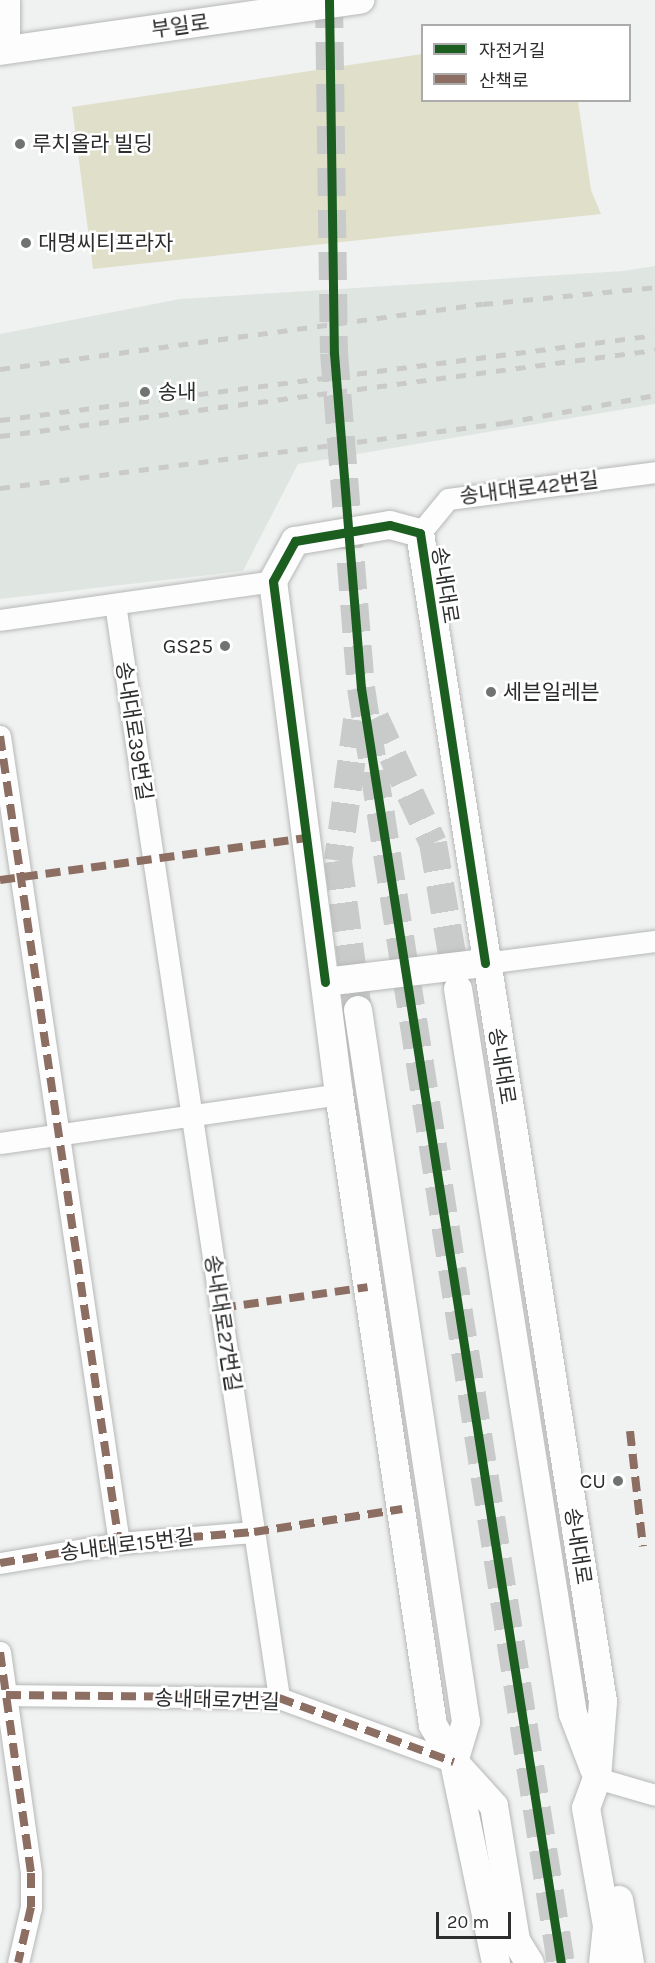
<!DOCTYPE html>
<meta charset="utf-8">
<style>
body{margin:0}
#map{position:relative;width:655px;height:1963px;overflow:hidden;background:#f0f2f1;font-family:Karla,"Noto Sans KR",sans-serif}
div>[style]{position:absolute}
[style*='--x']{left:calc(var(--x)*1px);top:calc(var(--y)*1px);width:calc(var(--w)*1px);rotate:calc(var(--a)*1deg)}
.built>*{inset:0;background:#dfe6e2}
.green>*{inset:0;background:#e0dfc9}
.secondary-tunnel>*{height:28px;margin-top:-14px;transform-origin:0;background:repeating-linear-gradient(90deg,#c9cbca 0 28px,transparent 0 42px)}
.roads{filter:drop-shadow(0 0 2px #b6b8b7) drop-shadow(0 0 2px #b6b8b7)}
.street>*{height:21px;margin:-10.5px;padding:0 10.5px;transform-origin:10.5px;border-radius:10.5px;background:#fdfdfd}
.secondary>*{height:28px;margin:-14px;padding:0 14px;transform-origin:14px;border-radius:14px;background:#fdfdfd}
.rail>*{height:4.5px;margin-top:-2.25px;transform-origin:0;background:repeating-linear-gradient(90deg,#c9cac9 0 10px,transparent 0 20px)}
.quiet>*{height:8px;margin-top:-4px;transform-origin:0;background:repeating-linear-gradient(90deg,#8d6e63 0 15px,transparent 0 23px)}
.cycleway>*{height:9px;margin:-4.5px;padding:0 4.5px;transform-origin:4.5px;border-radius:4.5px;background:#1b5e20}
.dots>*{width:16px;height:16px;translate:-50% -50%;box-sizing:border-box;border:3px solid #fff;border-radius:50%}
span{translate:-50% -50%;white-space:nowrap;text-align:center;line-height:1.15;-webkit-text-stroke:5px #fff;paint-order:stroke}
.street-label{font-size:21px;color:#2c2e2d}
.poi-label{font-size:21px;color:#2c2e2d}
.left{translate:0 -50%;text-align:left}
.right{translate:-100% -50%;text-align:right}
.legend{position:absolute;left:421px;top:24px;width:210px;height:78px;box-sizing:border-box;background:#fff;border:2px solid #ababab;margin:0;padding:8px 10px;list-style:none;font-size:18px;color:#2c2e2d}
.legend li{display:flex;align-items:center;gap:12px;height:30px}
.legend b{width:30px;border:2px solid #ababab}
.scale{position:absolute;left:436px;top:1912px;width:75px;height:27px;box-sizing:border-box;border:3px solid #2c2e2d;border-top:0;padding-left:8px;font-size:18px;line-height:21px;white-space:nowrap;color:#2c2e2d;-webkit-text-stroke:4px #fff;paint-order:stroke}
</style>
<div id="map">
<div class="built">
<div style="clip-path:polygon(655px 266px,655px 404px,298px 464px,243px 571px,0 599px,0 334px,180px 299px,623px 271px)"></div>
</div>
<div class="green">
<div style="clip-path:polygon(422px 54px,422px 100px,578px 101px,591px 190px,601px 214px,93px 269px,72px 107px)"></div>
</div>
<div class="secondary-tunnel">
<div style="--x:329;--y:0;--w:353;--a:89.2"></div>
<div style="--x:334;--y:353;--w:336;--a:85.4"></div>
<div style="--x:361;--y:688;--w:1291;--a:81.09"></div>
<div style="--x:375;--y:718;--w:138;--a:65.1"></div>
<div style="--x:433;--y:843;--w:148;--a:80.3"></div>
<div style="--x:357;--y:720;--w:142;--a:97.7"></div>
<div style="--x:338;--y:861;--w:150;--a:82.4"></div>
</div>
<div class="roads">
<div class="street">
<div style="--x:9;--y:50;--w:50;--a:-90"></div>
<div style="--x:420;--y:533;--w:44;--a:-50.5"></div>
<div style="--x:448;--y:499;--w:209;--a:-7.4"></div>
<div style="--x:115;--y:604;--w:1106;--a:81.47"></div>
<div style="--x:0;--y:620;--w:276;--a:-8.1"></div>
<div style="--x:0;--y:736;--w:816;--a:81.61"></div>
<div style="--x:485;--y:963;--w:171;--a:-7.4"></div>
<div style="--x:0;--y:1143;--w:343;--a:-8.2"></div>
<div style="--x:0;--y:1563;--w:121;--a:-9.5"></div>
<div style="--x:119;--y:1543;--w:135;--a:-4.7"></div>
<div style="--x:0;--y:1652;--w:223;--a:82"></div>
<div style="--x:31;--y:1873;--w:34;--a:90"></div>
<div style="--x:31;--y:1907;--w:57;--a:103.1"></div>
<div style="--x:6;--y:1695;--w:273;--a:0.6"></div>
<div style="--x:279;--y:1698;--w:186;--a:20.1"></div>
<div style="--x:597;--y:1778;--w:60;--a:16.3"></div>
</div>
<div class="secondary">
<div style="--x:0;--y:51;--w:364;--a:-8.1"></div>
<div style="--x:325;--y:982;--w:161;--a:-6.8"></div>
<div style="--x:458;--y:989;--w:734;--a:80.99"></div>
<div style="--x:573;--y:1714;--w:59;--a:69.1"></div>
<div style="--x:358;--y:1010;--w:720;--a:81.37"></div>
<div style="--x:466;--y:1722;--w:42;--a:106.7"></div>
<div style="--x:455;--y:1763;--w:58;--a:47.8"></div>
<div style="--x:494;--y:1806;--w:137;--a:80.7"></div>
<div style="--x:516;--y:1941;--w:26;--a:58"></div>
<div style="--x:619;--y:1900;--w:64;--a:80.1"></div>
<div style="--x:496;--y:1963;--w:205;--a:-101.8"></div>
<div style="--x:454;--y:1762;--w:43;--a:-119.6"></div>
<div style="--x:433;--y:1725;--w:638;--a:-98.47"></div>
<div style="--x:339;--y:1094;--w:517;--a:-97.33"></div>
<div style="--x:273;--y:581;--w:46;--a:-61.2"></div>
<div style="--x:295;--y:541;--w:96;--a:-9.6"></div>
<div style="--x:390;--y:525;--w:31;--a:15"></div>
<div style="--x:420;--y:533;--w:1183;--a:81.1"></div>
<div style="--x:603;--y:1702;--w:76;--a:94.5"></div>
<div style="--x:597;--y:1778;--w:32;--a:110"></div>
<div style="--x:586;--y:1808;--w:120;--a:79.9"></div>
<div style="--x:607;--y:1926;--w:37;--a:96"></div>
</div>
</div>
<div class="rail">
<div style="--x:0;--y:369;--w:487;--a:-7.7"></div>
<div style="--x:483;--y:304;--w:173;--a:-5.6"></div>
<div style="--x:0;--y:420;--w:660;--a:-7.39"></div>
<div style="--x:0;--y:436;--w:661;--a:-7.48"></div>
<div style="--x:0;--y:488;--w:507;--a:-7.36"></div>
<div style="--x:503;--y:423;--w:155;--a:-10.4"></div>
</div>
<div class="quiet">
<div style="--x:0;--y:736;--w:816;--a:81.61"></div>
<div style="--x:0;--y:880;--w:309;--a:-7.8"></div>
<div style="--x:221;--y:1308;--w:148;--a:-8.1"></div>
<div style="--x:630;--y:1431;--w:116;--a:83.6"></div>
<div style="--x:0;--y:1563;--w:121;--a:-9.5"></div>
<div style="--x:119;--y:1543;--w:135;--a:-4.7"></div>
<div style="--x:254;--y:1532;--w:150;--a:-8.8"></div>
<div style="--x:0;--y:1652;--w:223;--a:82"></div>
<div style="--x:31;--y:1873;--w:34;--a:90"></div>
<div style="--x:31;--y:1907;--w:57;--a:103.1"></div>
<div style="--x:6;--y:1695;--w:273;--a:0.6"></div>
<div style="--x:279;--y:1698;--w:186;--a:20.1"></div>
</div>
<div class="cycleway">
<div style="--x:329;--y:0;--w:353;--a:89.2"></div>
<div style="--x:334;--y:353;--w:336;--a:85.4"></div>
<div style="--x:361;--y:688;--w:1291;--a:81.09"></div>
<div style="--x:325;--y:982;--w:404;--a:-97.4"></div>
<div style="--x:273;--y:581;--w:46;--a:-61.2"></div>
<div style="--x:295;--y:541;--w:96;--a:-9.6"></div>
<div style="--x:390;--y:525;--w:31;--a:15"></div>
<div style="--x:420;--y:533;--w:435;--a:81.4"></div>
</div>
<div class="dots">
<div style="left:20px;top:144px;background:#717372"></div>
<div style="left:26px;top:243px;background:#717372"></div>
<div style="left:145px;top:392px;background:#717372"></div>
<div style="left:225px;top:646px;background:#717372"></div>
<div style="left:491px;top:692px;background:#717372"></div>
<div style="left:618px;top:1481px;background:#717372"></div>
</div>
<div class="street-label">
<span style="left:180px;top:26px;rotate:-8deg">부일로</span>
<span style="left:529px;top:488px;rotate:-7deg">송내대로42번길</span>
<span style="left:445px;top:585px;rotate:81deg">송내대로</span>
<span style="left:134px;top:731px;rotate:81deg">송내대로39번길</span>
<span style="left:502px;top:1066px;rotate:81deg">송내대로</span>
<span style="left:223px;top:1323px;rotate:81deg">송내대로27번길</span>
<span style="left:127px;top:1545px;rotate:-7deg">송내대로15번길</span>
<span style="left:578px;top:1546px;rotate:81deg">송내대로</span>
<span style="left:217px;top:1700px;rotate:2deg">송내대로7번길</span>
</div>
<div class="poi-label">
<span class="left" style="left:32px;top:144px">루치올라 빌딩</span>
<span class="left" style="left:38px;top:243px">대명씨티프라자</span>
<span class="left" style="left:158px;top:392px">송내</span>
<span class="right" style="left:213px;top:646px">GS25</span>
<span class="left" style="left:503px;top:692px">세븐일레븐</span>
<span class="right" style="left:606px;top:1481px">CU</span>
</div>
<ul class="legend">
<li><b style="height:8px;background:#1b5e20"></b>자전거길</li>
<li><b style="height:8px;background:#8d6e63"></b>산책로</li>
</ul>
<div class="scale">20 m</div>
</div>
